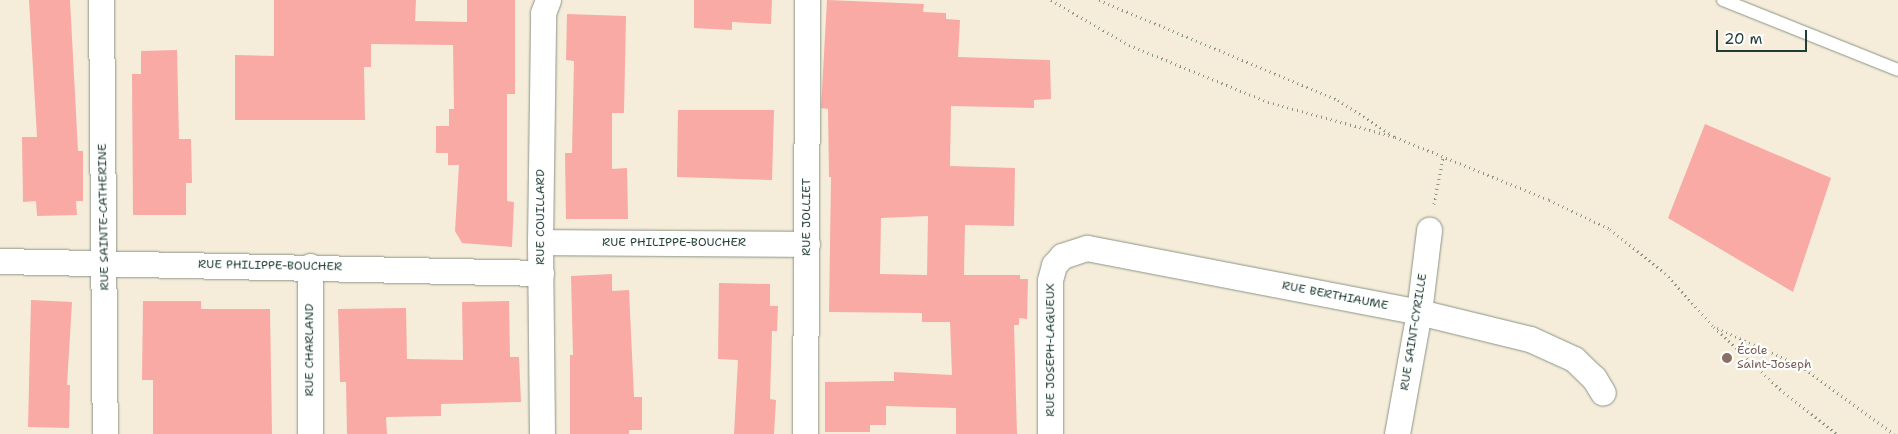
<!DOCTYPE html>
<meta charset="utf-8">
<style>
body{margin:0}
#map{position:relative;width:1898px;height:434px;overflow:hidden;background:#f5edda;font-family:"Shantell Sans",sans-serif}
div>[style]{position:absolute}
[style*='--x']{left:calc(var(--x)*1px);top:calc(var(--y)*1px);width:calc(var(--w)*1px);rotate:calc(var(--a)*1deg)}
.building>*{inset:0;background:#f9aaa4}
.path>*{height:3px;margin-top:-1.5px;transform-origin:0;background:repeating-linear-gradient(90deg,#8a9587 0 1px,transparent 0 5px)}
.roads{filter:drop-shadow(0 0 1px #8a9587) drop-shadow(0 0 1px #8a9587)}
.lane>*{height:12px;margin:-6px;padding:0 6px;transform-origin:6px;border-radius:6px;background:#fff}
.street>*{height:25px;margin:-12.5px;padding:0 12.5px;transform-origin:12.5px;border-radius:12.5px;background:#fff}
.dots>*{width:14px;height:14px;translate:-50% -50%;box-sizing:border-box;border:2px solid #fff;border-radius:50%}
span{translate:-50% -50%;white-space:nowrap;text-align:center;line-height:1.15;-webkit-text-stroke:4.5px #fff;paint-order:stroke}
.street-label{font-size:12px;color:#1f3d34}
.education-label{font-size:12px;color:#785e54}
.left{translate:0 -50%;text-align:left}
.scale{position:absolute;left:1716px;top:30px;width:91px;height:22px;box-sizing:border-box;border:2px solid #1f3d34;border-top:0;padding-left:6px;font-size:15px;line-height:18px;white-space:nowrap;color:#1f3d34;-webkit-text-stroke:4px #fff;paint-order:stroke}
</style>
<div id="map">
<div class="building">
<div style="clip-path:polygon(29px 0,70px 0,78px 151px,83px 151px,83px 201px,76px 201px,77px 215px,37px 216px,36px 201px,23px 202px,22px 137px,37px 137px)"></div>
<div style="clip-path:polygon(274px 0,416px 0,415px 21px,467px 22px,467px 0,515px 0,515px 94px,507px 94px,507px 201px,514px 202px,512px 247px,462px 243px,455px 231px,459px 165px,448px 165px,448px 153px,436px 153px,436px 126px,449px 126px,449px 109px,454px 109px,453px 45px,371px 44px,371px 67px,364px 67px,365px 120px,235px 120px,235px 55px,274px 56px)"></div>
<div style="clip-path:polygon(694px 0,772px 0,771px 24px,732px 22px,732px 30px,694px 28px)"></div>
<div style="clip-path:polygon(evenodd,827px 0,924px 4px,923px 12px,946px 13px,946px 19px,960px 20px,958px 57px,1050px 60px,1051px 99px,1034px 100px,1034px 108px,951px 106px,950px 166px,1015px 168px,1014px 226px,965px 225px,964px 275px,1020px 275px,1020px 279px,1028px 279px,1027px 319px,1019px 318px,1019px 325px,1014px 325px,1017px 434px,956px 434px,956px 408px,886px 406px,886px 425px,870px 425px,870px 432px,825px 432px,825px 382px,894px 381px,894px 372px,952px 375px,950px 322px,922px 322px,922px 313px,829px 312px,831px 177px,829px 177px,828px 109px,821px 108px,827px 0,928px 216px,927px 275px,880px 274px,881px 218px,928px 216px)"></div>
<div style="clip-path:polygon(567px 14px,626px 16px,624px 113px,612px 113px,612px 169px,627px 168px,628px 219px,566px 219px,565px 153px,572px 153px,574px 61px,566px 60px)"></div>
<div style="clip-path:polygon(177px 50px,179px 139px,191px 139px,192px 183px,186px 183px,186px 215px,133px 215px,132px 74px,141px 74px,141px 51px)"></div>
<div style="clip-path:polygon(678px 110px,774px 110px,772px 180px,677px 177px)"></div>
<div style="clip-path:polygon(1705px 124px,1831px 178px,1793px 292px,1668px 218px)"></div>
<div style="clip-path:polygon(612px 274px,612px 291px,629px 290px,634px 397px,642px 397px,642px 430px,629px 430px,629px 434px,570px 434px,570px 355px,573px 355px,571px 276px)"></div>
<div style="clip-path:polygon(719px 283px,770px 284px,770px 306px,778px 306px,777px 331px,772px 331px,770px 399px,776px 400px,774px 434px,734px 434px,738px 360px,718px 359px)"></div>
<div style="clip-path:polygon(31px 300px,72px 302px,67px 385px,70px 385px,69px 428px,28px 427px)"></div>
<div style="clip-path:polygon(143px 301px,201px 301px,201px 309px,270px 309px,272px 434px,153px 434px,153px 380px,142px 380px)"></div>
<div style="clip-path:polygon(509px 301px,510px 357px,519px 357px,521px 402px,441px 404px,441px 416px,386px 417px,387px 434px,347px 434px,346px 382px,340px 382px,338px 309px,406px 308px,407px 359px,463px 360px,462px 302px)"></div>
</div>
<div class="path">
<div style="--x:1051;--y:0;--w:90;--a:30"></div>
<div style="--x:1129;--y:45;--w:150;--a:22.3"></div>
<div style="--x:1268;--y:102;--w:132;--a:15.4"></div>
<div style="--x:1395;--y:137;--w:166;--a:22.2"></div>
<div style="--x:1549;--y:200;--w:68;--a:25.4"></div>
<div style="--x:1610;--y:229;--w:70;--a:38.7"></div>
<div style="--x:1665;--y:273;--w:73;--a:47.8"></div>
<div style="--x:1714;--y:327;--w:91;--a:43.2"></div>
<div style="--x:1780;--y:389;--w:73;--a:38.3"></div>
<div style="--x:1099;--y:0;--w:259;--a:22.7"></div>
<div style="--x:1338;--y:100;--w:64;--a:32.9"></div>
<div style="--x:1434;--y:204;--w:47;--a:-78.9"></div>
<div style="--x:1717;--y:328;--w:92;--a:24.3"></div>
<div style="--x:1801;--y:366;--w:115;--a:36.2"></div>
</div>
<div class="roads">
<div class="lane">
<div style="--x:1723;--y:0;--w:188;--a:21.8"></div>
</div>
<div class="street">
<div style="--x:101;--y:0;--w:434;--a:89.5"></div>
<div style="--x:540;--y:242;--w:267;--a:0.4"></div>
<div style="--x:0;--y:261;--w:541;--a:1.27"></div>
<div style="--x:310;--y:434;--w:168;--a:-90"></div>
<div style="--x:542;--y:434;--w:192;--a:-90.6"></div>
<div style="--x:540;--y:242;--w:229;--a:-89.2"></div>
<div style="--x:543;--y:13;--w:14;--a:-69"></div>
<div style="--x:805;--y:434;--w:434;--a:-89.7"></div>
<div style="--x:1050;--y:434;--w:154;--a:-90"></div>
<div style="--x:1050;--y:280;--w:16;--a:-75"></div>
<div style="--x:1054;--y:265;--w:12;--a:-48"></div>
<div style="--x:1062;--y:256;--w:26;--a:-18"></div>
<div style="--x:1087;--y:248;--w:338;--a:10.9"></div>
<div style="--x:1419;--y:312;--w:114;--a:13.7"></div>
<div style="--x:1530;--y:339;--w:48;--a:24.4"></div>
<div style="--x:1574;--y:359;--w:28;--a:44"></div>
<div style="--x:1594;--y:378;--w:17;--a:59"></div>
<div style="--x:1397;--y:434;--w:124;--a:-79.8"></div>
<div style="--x:1419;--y:312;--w:83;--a:-83"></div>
</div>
</div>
<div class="dots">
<div style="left:1727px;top:358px;background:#8d6e63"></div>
</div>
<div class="street-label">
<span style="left:104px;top:217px;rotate:-91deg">RUE SAINTE-CATHERINE</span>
<span style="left:541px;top:217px;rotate:-90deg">RUE COUILLARD</span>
<span style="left:807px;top:217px;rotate:-90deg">RUE JOLLIET</span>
<span style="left:674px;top:243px">RUE PHILIPPE-BOUCHER</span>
<span style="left:270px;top:266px;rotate:1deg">RUE PHILIPPE-BOUCHER</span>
<span style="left:1335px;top:296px;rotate:11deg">RUE BERTHIAUME</span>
<span style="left:1414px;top:332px;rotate:-81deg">RUE SAINT-CYRILLE</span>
<span style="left:310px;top:350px;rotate:-90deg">RUE CHARLAND</span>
<span style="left:1051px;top:350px;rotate:-90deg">RUE JOSEPH-LAGUEUX</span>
</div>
<div class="education-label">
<span class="left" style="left:1737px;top:358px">École<br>Saint-Joseph</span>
</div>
<div class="scale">20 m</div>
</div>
